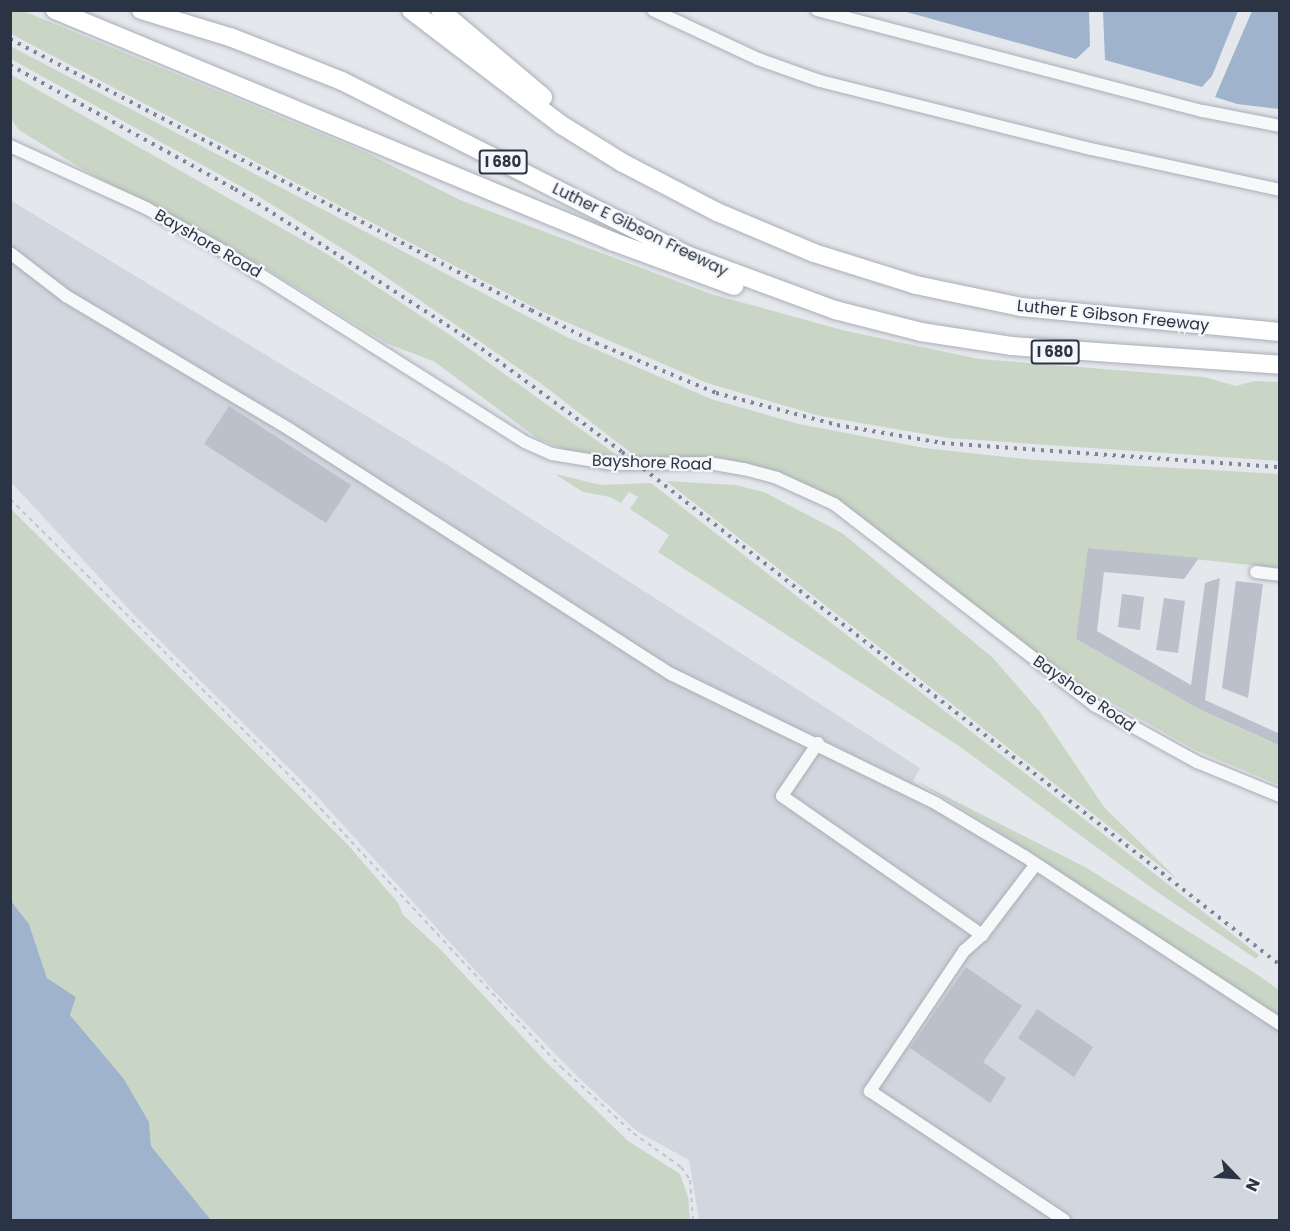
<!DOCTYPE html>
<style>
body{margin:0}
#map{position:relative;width:1290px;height:1231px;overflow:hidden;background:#e4e7ec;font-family:Poppins,sans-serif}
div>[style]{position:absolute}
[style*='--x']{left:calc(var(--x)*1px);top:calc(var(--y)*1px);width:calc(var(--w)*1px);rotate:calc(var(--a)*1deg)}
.built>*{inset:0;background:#d2d6de}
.green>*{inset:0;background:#c9d6c5}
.water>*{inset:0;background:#9fb4cc}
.building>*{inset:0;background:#bbc0ca}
.path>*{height:2px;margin-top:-1px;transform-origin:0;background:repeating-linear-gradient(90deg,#c2c5cb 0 4.5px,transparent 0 9px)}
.roads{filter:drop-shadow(0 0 2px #a9aeb7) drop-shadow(0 0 2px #a9aeb7)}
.minor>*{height:12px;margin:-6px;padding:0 6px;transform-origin:6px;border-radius:6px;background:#f7f8fa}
.highway>*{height:18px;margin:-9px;padding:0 9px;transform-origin:9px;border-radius:9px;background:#fff}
.rail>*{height:4px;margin-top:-2px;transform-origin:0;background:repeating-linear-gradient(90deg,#7d8696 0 3px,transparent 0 9px)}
span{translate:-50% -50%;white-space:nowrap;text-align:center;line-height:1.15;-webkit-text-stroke:4.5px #f4f6f9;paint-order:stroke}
.shield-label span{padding:2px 4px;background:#f4f6f9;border:2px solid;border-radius:4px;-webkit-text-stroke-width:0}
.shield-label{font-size:15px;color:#2b3445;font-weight:700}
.street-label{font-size:16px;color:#2b3445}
.frame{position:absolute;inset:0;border:12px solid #2b3445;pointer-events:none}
.north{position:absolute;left:1206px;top:1147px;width:60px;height:60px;-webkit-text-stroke:4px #f4f6f9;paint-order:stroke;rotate:115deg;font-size:16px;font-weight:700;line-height:24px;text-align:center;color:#2b3445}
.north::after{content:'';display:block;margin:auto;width:21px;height:27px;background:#2b3445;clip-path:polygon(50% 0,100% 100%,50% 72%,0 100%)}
</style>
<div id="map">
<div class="built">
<div style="clip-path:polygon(10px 200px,449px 466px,920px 768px,913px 782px,997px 830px,1279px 1018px,1279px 1220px,699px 1220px,689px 1160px,638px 1132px,581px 1080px,494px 991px,314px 793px,136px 617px,11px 482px)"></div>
</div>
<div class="green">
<div style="clip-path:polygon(10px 11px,23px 11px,365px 152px,460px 200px,711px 294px,846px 331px,979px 359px,1204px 377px,1236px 386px,1254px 381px,1279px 382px,1279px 461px,948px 438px,820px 416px,707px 383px,541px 311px,11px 34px)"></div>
<div style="clip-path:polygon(10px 46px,567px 337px,711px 399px,799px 424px,924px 448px,1035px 460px,1279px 474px,1279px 568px,1089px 548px,1076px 639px,1199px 709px,1279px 746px,1279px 785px,1195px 750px,1075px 682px,790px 478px,732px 461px,635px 456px,543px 385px,370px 266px,253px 193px,11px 59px)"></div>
<div style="clip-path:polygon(10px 74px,327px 254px,453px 337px,621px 458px,568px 451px,537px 438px,435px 362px,386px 343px,265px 268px,84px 170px,19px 130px,11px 119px)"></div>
<div style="clip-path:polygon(555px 474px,601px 485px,651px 483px,1259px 955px,1256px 959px,1156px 891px,959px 746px,658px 552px,669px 535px,630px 509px,638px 497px,629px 492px,621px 503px,610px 497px,583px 492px)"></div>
<div style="clip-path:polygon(666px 481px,735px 485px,764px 492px,842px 533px,993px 658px,1040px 712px,1104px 807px,1179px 881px)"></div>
<div style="clip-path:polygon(10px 508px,348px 845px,398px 903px,403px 915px,439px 948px,544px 1060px,628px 1141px,680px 1174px,688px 1197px,690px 1220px,211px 1220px,151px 1146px,149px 1122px,124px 1079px,70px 1015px,76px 997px,47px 978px,29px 924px,11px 901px)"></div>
<div style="clip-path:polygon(914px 780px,1085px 867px,1255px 973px,1279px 990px,1279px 1018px,997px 830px)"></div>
</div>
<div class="water">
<div style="clip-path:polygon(903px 11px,1089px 11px,1090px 46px,1076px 59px)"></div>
<div style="clip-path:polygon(1103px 11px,1103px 10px,1238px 11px,1212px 76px,1202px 87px,1105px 60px)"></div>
<div style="clip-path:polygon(1252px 11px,1279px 11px,1279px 109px,1237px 104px,1215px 97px)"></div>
<div style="clip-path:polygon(11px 901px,29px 924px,47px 978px,76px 997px,70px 1015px,124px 1079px,149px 1122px,151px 1146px,211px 1220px,11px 1220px)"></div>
</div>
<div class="building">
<div style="clip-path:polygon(229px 406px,351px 485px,326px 523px,204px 444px)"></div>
<div style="clip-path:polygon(1088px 548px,1199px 558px,1184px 579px,1104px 572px,1097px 631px,1191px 685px,1205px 583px,1220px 578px,1205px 700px,1280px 734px,1280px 746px,1199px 709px,1076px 639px)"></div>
<div style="clip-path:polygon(1236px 581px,1263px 584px,1248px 698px,1222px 688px)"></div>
<div style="clip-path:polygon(1122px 594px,1144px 597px,1140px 630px,1118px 627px)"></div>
<div style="clip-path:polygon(1164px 598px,1185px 601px,1178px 653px,1156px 650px)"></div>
<div style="clip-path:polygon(966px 967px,1022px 1006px,983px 1062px,1006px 1078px,990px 1103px,910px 1048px)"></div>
<div style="clip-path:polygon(1037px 1009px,1093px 1047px,1074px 1077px,1018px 1038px)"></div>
</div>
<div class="path">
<div style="--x:10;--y:499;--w:402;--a:44.7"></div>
<div style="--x:296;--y:782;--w:389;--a:47.1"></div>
<div style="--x:561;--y:1067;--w:98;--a:42.5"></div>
<div style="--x:633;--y:1133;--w:59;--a:35.3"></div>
<div style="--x:681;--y:1167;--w:16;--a:55"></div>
<div style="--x:690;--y:1180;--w:40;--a:85.7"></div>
</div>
<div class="roads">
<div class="minor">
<div style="--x:653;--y:10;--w:116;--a:25"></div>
<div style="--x:758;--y:59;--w:66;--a:19.5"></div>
<div style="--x:820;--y:81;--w:279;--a:14.1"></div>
<div style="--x:1091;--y:149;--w:193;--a:12.2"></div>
<div style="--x:817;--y:10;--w:399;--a:14.7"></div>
<div style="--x:1203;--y:111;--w:78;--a:11"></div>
<div style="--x:10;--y:146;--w:149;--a:24.5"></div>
<div style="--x:146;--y:208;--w:82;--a:29.1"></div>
<div style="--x:218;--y:248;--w:363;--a:32.3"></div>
<div style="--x:525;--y:442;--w:30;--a:24"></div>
<div style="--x:552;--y:454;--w:62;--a:9.3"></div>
<div style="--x:613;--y:464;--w:96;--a:-0.6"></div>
<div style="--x:709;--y:463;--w:36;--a:10"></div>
<div style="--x:744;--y:469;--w:34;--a:15"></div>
<div style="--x:777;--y:478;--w:63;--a:24.5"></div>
<div style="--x:834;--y:504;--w:329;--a:37.7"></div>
<div style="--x:1094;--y:705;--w:118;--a:29"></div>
<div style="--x:1197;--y:762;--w:90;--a:22.3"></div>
<div style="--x:10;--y:253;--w:71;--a:37.5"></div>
<div style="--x:66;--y:296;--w:260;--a:30.8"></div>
<div style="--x:289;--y:429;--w:454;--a:32.7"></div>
<div style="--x:671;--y:674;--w:296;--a:26"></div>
<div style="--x:937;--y:804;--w:101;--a:30.9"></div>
<div style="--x:1024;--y:856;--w:306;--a:33.3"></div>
<div style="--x:1256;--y:572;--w:24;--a:7"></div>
<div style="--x:818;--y:743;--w:64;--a:124.2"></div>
<div style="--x:782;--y:796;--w:244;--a:34.8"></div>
<div style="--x:982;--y:935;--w:89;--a:-52.7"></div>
<div style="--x:982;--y:935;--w:24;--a:138"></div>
<div style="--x:964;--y:951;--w:169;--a:123.9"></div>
<div style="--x:870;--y:1091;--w:233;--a:33.6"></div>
</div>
<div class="highway">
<div style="--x:55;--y:10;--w:605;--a:22.54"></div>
<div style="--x:614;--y:242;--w:128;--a:20.1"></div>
<div style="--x:141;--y:10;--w:93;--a:16.9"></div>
<div style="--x:230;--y:37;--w:120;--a:21.4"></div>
<div style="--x:342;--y:81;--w:389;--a:26.8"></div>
<div style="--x:689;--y:256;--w:156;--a:20.3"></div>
<div style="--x:835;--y:310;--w:89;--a:14.3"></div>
<div style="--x:921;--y:332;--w:91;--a:8.8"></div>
<div style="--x:1011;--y:346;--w:270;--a:4"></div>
<div style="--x:411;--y:10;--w:188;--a:37.4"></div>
<div style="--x:560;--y:124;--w:74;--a:31.8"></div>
<div style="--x:623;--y:163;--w:106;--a:27.5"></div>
<div style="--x:717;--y:212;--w:105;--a:22.9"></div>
<div style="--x:814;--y:253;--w:107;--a:17.4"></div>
<div style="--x:916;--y:285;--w:107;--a:11.8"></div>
<div style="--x:1021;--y:307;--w:260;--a:5.5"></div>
<div style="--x:440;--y:10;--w:135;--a:40.2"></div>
</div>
</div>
<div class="rail">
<div style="--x:10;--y:39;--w:587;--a:27.48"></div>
<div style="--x:531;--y:310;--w:73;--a:26.9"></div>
<div style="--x:596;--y:343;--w:130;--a:22.6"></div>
<div style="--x:716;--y:393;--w:125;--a:14.8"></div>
<div style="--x:837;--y:425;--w:107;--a:9.7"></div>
<div style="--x:942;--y:443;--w:339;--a:4.1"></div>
<div style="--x:10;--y:65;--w:257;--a:28.9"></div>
<div style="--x:235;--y:189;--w:276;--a:32.7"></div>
<div style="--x:467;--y:338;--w:192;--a:36.3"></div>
<div style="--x:622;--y:452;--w:834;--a:37.94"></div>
</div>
<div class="shield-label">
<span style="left:503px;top:162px">I 680</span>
<span style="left:1055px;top:352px">I 680</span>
</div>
<div class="street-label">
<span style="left:640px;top:230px;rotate:26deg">Luther E Gibson Freeway</span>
<span style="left:208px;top:244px;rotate:30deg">Bayshore Road</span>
<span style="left:1113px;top:316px;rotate:6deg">Luther E Gibson Freeway</span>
<span style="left:652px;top:463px;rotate:2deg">Bayshore Road</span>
<span style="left:1084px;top:694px;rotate:35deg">Bayshore Road</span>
</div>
<div class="frame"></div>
<div class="north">N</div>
</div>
